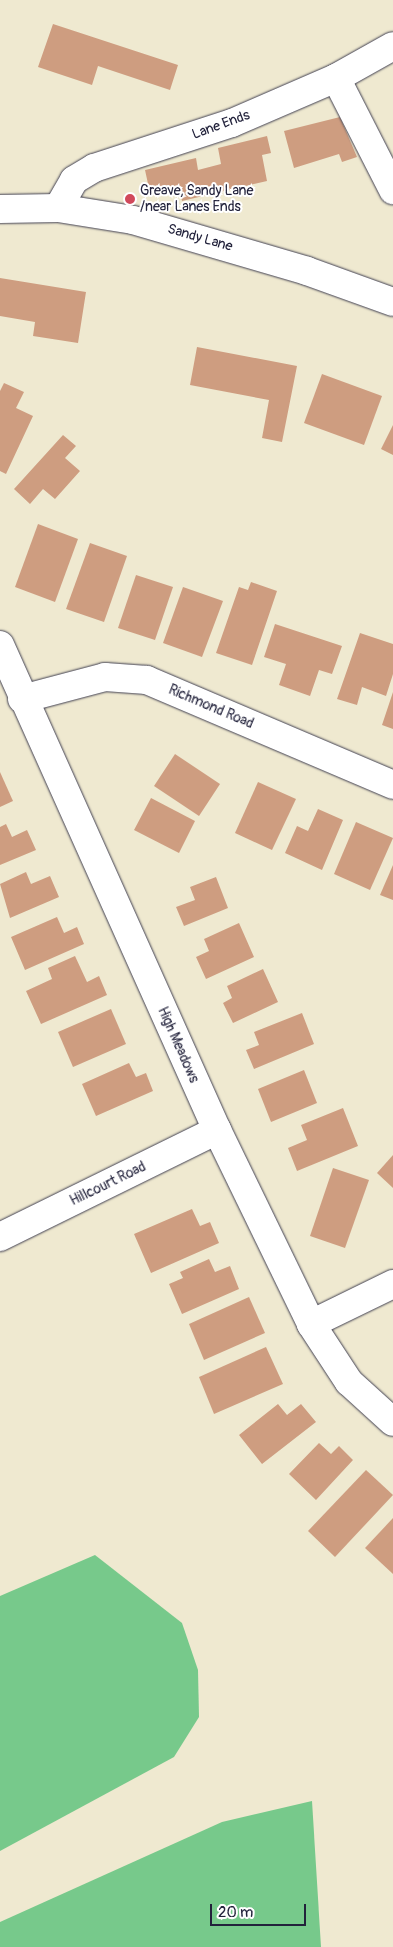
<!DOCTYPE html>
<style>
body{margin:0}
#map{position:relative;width:393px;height:1947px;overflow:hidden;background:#efe9d0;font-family:Pangolin,sans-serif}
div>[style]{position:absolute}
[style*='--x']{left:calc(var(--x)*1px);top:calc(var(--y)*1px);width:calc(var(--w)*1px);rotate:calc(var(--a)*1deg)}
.green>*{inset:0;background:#77c98b}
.building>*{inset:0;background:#ce9d80}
.roads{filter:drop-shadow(0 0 1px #414051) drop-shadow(0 0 1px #414051)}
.minor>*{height:28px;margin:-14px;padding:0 14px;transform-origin:14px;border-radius:14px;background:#fff}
.tertiary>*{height:28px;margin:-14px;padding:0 14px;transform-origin:14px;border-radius:14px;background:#fff}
.dots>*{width:14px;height:14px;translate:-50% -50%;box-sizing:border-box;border:2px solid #fff;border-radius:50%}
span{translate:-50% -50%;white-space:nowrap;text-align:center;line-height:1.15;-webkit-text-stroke:4px #fff;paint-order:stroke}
.street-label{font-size:14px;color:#22223b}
.poi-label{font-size:14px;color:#22223b}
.left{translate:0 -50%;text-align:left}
.scale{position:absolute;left:210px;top:1904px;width:96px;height:22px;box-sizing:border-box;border:2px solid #22223b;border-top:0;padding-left:6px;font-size:15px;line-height:18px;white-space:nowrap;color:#22223b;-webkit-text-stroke:4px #fff;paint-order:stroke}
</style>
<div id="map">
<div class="green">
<div style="clip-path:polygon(95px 1555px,182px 1623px,198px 1670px,199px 1717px,174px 1757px,0 1851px,0 1596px)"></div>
<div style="clip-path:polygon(312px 1801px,321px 1947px,0 1947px,0 1922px,222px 1822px)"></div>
</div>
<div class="building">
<div style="clip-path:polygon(53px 24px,178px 65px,170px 90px,98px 66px,92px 85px,38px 67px)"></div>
<div style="clip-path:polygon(340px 117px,357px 157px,342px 162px,339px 154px,294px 168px,284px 131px)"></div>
<div style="clip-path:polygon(267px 136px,271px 153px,262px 155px,267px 181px,182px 201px,179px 186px,150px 193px,145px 170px,196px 158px,198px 170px,221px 164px,218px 148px)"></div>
<div style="clip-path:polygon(0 278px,86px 292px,78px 343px,33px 336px,35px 322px,0 316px)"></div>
<div style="clip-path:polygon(197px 347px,297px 366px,282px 442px,262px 438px,269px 400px,190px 385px)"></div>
<div style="clip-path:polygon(322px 374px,382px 396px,364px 445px,304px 423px)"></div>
<div style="clip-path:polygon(4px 383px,24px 392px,16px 408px,33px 416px,6px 474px,0 471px,0 391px)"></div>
<div style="clip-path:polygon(393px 425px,393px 455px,381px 449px)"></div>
<div style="clip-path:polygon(63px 435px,76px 446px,65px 458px,80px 471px,55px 499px,43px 489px,30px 504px,14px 489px)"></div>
<div style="clip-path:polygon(38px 524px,78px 539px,55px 602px,15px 587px)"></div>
<div style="clip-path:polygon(90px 543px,127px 556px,104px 622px,66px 609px)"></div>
<div style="clip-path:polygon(136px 575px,173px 587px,155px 640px,118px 628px)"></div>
<div style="clip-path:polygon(251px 582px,277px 591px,252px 665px,216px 653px,239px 587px,248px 590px)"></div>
<div style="clip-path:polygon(183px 587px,223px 601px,202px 657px,163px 643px)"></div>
<div style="clip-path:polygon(275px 624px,342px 646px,332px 674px,319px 670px,310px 696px,279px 685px,286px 664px,264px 657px)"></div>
<div style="clip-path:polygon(360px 633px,393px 644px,393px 674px,386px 696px,362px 687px,357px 705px,337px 699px)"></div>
<div style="clip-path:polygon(393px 692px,393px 729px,382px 725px)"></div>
<div style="clip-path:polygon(175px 754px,220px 784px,199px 816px,154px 786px)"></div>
<div style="clip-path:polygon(0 772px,13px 801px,0 807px)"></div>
<div style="clip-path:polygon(258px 782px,296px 799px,272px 850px,235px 833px)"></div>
<div style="clip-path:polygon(151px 798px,195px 821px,179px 853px,134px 830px)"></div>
<div style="clip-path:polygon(318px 809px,343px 820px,322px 870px,285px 853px,297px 826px,308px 831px)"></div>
<div style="clip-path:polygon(356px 822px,393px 838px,370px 890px,334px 874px)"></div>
<div style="clip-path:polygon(6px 824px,12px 837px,27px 830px,36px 850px,0 865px,0 827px)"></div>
<div style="clip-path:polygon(393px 865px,393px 900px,380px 895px)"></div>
<div style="clip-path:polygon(26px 872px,31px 884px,50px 876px,59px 897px,10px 918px,0 884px)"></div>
<div style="clip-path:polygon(216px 877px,228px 908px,184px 926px,176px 907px,195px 900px,190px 887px)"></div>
<div style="clip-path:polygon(57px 917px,64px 933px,77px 927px,84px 944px,25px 970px,11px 937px)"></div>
<div style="clip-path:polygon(239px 923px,254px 957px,206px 979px,196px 957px,209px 951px,204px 939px)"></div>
<div style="clip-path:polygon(75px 956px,87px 982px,99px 976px,107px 995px,41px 1024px,26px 991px,52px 979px,48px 968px)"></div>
<div style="clip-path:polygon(263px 969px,278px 1002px,233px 1023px,223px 1003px,232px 998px,227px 986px)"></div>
<div style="clip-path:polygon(111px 1009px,126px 1044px,73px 1067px,58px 1032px)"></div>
<div style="clip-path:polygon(302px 1013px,314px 1044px,254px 1069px,246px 1050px,259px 1045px,254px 1032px)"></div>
<div style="clip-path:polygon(129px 1063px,136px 1077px,146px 1073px,153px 1091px,96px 1116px,82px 1084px)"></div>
<div style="clip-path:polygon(304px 1070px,317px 1103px,271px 1122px,258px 1089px)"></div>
<div style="clip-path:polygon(343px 1108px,358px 1146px,297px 1171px,288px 1148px,307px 1140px,301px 1125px)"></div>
<div style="clip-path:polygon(393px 1155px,393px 1188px,377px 1173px)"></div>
<div style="clip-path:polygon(333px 1168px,369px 1180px,345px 1248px,310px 1236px)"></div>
<div style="clip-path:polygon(192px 1209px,200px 1226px,210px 1222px,219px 1243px,151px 1273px,134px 1234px)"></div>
<div style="clip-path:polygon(209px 1259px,215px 1272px,230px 1266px,239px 1289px,182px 1314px,169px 1284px,183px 1278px,180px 1272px)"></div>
<div style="clip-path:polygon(249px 1297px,265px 1333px,204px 1360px,189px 1324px)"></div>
<div style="clip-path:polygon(266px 1347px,283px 1384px,214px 1414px,199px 1377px)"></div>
<div style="clip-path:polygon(278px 1404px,287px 1415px,301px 1404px,316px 1422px,262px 1464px,239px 1435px)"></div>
<div style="clip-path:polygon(319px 1443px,331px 1454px,339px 1446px,353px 1460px,316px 1500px,289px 1474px)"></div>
<div style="clip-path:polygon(366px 1470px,393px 1495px,335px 1557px,308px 1531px)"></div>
<div style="clip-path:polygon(393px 1518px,393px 1574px,365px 1548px)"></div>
</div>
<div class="roads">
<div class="minor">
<div style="--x:336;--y:78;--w:126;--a:63"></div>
<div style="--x:58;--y:208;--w:32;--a:-60"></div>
<div style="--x:74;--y:180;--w:23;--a:-31"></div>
<div style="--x:94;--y:168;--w:145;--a:-18.1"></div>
<div style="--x:232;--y:123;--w:113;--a:-23.4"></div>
<div style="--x:336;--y:78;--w:65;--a:-29.3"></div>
<div style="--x:0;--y:645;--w:531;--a:65.9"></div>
<div style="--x:217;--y:1130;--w:216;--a:64.1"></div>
<div style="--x:311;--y:1324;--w:69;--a:56.8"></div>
<div style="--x:349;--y:1382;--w:59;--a:42.3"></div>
<div style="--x:22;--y:699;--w:86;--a:-14.8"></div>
<div style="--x:105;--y:677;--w:42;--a:4.1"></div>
<div style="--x:147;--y:680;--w:267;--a:23.1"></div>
<div style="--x:0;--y:1237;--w:242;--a:-26.2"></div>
<div style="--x:311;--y:1324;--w:91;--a:-26"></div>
</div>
<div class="tertiary">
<div style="--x:0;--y:209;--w:58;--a:-1"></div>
<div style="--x:58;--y:208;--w:76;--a:9.1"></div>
<div style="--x:133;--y:220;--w:181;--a:16.3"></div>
<div style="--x:307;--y:271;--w:91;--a:19.8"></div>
</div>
</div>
<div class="dots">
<div style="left:130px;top:199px;background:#d1495b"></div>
</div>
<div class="street-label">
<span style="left:221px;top:125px;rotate:-20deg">Lane Ends</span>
<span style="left:200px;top:238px;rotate:16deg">Sandy Lane</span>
<span style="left:211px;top:707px;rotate:23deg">Richmond Road</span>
<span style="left:178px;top:1045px;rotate:66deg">High Meadows</span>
<span style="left:108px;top:1184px;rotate:-26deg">Hillcourt Road</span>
</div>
<div class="poi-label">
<span class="left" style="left:140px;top:199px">Greave, Sandy Lane<br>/near Lanes Ends</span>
</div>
<div class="scale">20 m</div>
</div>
